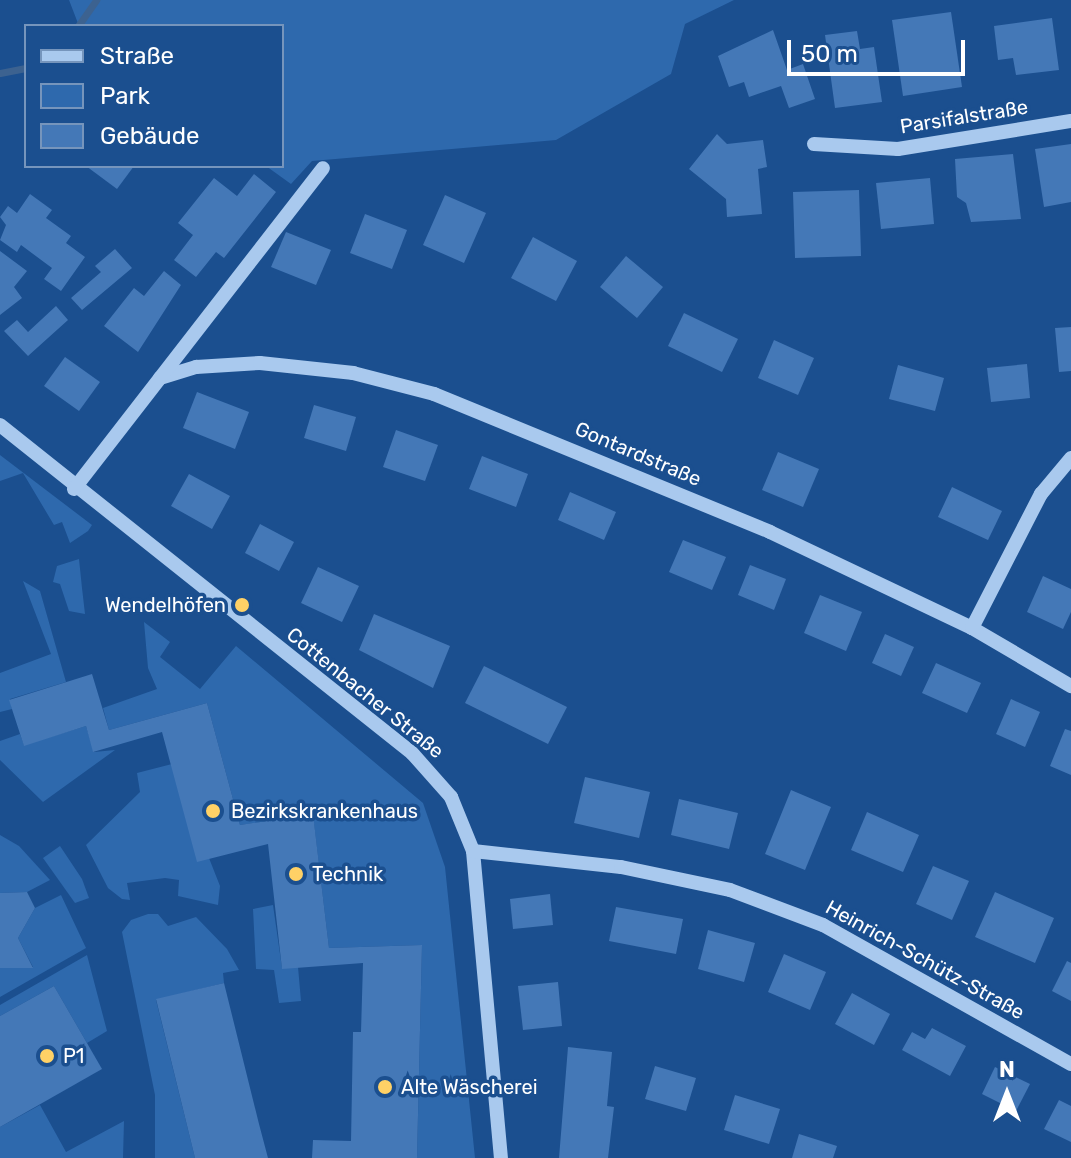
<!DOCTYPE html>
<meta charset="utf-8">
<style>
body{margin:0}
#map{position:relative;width:1071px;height:1158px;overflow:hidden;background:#1b4f8f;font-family:Rubik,sans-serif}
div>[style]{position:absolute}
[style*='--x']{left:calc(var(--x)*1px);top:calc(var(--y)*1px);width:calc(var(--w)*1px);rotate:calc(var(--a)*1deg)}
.green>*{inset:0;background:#2e69ad}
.stream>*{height:7px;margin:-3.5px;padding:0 3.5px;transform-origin:3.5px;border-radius:3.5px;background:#3c6290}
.building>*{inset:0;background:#4478b7}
.minor>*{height:14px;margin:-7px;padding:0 7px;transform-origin:7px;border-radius:7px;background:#a9c9ee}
.dots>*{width:22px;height:22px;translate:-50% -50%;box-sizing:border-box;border:4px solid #1b4f8f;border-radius:50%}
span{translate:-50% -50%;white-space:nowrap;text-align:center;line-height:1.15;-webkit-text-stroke:7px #1b4f8f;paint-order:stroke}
.street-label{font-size:20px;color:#fff}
.poi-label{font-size:20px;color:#fff}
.right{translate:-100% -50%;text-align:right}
.left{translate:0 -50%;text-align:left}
.legend{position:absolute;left:24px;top:24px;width:260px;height:144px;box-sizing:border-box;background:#1b4f8f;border:2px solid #7695bc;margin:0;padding:10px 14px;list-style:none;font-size:24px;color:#fff}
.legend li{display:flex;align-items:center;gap:16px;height:40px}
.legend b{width:40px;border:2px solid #7695bc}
.north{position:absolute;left:967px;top:1054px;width:80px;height:80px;-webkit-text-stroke:6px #1b4f8f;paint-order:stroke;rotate:0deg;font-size:22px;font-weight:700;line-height:32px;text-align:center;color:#fff}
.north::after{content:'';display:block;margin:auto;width:28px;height:36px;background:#fff;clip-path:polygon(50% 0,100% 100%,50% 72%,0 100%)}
.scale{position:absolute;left:787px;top:40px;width:178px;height:36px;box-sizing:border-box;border:4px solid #fff;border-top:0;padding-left:10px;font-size:24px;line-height:28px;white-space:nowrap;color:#fff;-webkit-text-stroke:6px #1b4f8f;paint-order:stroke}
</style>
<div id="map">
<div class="green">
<div style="clip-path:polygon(69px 0,734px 0,685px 24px,671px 74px,556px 140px,312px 161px,291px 184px,266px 166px,282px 166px,282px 26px,79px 26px)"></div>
<div style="clip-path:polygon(0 455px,92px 525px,88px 531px,70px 543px,62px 522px,54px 525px,23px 473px,0 481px)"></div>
<div style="clip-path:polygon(79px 559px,82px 588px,85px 614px,69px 611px,60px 584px,53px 582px,57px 566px)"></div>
<div style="clip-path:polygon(23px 581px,40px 591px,66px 682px,10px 699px,12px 709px,0 712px,0 673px,51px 654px)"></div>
<div style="clip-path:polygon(144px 622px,170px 642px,160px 657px,200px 689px,236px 646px,423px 803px,445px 867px,475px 1158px,417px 1158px,422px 945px,329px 948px,313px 815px,240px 825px,207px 703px,109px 730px,103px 708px,157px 689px,148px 668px)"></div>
<div style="clip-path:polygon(86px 726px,94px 752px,115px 750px,43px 802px,0 760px,0 741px,20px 734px,24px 745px)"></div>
<div style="clip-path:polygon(172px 764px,220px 886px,218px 905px,178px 896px,179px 880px,165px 878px,127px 883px,130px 900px,122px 899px,108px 888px,86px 845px,140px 792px,137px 773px)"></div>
<div style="clip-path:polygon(0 835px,19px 846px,50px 880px,27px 892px,0 893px)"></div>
<div style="clip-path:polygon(60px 846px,82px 879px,89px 898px,75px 903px,43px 858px)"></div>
<div style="clip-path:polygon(61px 895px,86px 948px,0 997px,0 968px,33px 967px,18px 938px,35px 908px)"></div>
<div style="clip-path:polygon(273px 905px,282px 968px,298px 967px,301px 1001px,279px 1003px,274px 970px,256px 969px,253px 909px)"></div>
<div style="clip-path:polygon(148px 914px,158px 914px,168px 926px,196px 917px,227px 949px,239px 970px,223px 973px,224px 983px,156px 1000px,195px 1158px,155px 1158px,155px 1095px,122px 932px,131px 920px)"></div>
<div style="clip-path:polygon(87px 955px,107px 1031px,87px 1043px,54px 986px,0 1016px,0 1005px)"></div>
<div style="clip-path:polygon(40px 1105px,66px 1152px,124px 1121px,123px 1158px,0 1158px,0 1127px)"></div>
</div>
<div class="stream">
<div style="--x:78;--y:26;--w:32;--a:-55"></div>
<div style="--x:0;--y:73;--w:26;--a:-11"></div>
</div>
<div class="building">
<div style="clip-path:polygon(951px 12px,962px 87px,903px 96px,892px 20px)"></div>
<div style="clip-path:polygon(1052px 18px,1059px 70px,1016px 75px,1013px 58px,998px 60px,994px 26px)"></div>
<div style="clip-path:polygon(773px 30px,787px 70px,803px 64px,815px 99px,789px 108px,781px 86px,749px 97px,744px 82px,729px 87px,718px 56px)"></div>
<div style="clip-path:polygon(857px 31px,860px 49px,874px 47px,882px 102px,835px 108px,825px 35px)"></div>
<div style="clip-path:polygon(717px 134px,727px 144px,763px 140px,767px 167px,758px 169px,762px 214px,727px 217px,726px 199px,689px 169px)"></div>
<div style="clip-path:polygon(1071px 144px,1071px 202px,1044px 207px,1035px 149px)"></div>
<div style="clip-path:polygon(1013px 154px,1021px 219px,971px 222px,966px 203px,957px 197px,955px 159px)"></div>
<div style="clip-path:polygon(86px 166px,134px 166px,117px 189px)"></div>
<div style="clip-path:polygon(254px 174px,276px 192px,224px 258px,216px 252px,196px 277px,174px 260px,193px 235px,178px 223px,214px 178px,237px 196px)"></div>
<div style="clip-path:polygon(930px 178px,934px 224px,881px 229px,876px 183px)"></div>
<div style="clip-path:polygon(859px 190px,861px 256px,795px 258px,793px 192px)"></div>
<div style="clip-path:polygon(30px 194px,52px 210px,46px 218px,71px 236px,66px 243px,85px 257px,61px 291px,44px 279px,52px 268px,21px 245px,17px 252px,0 240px,6px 225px,0 217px,8px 206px,17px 213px)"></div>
<div style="clip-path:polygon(445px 195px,486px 213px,464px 263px,423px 245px)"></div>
<div style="clip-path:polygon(365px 214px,407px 230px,392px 269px,350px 253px)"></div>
<div style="clip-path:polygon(286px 232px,331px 250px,316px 285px,271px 267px)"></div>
<div style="clip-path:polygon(533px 237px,577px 261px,556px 301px,511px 278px)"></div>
<div style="clip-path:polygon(115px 249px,132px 268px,82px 310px,71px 298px,101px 272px,95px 266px)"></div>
<div style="clip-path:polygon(0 251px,27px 271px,14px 287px,22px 298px,0 315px)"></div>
<div style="clip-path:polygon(626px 256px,663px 287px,637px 318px,600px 287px)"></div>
<div style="clip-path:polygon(164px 271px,181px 285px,138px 352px,104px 326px,134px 288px,144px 296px)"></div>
<div style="clip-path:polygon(56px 306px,68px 320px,28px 356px,4px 331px,17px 320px,28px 332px)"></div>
<div style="clip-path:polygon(684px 313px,738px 339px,722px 372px,668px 346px)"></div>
<div style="clip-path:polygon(1071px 327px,1071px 371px,1059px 372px,1055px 328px)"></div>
<div style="clip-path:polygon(774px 340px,814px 358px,798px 395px,758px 378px)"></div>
<div style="clip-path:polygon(65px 357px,100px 382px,79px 411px,44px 386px)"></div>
<div style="clip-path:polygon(1027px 364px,1030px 398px,991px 402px,987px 368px)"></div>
<div style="clip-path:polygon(898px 365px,944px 378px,935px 411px,889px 399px)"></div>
<div style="clip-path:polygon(197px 392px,249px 412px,235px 449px,183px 428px)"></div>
<div style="clip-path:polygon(314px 405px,356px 417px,346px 451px,304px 438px)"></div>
<div style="clip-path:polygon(396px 430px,438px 445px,425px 481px,383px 467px)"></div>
<div style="clip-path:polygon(778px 452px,819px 469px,803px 507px,762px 490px)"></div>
<div style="clip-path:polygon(482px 456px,528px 474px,516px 507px,469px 489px)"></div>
<div style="clip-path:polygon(189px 474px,230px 496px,212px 529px,171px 506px)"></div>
<div style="clip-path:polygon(952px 487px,1002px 511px,988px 540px,938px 517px)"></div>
<div style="clip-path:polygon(570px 492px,616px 512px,604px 540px,558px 520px)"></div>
<div style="clip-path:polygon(260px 524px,294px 542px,279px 571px,245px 553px)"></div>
<div style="clip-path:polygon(683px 540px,726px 557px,712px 590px,669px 572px)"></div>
<div style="clip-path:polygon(750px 565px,786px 579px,774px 610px,738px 595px)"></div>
<div style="clip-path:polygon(318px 567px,359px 586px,342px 622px,301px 603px)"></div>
<div style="clip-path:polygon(1043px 576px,1071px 589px,1071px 612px,1063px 629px,1027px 612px)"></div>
<div style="clip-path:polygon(820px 595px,862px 612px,846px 651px,804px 633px)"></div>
<div style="clip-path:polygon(374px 614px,450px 646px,433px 688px,359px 650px)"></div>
<div style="clip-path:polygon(885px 634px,914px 647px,901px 676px,872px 663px)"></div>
<div style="clip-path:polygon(936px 663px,981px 683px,967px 713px,922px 693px)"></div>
<div style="clip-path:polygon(484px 666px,567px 707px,548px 744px,465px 703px)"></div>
<div style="clip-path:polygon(92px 674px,109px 730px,207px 703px,240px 825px,313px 814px,329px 948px,422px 945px,417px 1158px,312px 1158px,313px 1140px,351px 1141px,353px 1032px,361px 1032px,363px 963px,282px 969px,268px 844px,197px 862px,162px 732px,93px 752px,86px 726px,24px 746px,9px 700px)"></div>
<div style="clip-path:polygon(1011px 699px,1040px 712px,1025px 747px,996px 734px)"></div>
<div style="clip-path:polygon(1065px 729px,1071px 731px,1071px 775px,1050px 766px)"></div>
<div style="clip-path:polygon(585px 777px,650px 792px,639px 838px,574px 823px)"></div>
<div style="clip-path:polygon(791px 790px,831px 807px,805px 870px,765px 854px)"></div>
<div style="clip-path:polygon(679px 799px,738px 813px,729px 849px,671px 835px)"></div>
<div style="clip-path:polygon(867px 812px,919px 835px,903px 872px,851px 850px)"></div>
<div style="clip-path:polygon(933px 866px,969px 881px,952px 920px,916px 904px)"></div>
<div style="clip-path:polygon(27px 892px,35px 908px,18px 938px,33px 968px,0 968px,0 893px)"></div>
<div style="clip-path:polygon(995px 892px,1054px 918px,1035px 963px,975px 937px)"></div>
<div style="clip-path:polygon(550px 894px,553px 925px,513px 929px,510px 899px)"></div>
<div style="clip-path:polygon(616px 907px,683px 919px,676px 954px,609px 941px)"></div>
<div style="clip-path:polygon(708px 930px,755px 943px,744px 982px,698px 969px)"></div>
<div style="clip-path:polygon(784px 954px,826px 972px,810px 1010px,768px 992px)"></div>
<div style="clip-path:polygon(1067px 961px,1071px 963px,1071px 1001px,1052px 991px)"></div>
<div style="clip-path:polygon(558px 982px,562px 1026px,523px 1030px,518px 986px)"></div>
<div style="clip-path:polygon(224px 983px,259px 1124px,268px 1158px,195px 1158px,156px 999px)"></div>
<div style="clip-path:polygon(54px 986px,102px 1069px,0 1127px,0 1016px)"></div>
<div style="clip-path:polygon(852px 993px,890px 1014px,874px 1045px,835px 1024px)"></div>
<div style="clip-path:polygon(932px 1028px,966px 1046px,950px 1076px,902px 1050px,912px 1032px,925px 1039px)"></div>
<div style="clip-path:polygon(568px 1047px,612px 1052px,607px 1106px,614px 1107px,608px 1158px,559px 1158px)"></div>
<div style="clip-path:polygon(655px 1066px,696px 1078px,686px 1111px,645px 1099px)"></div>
<div style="clip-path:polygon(995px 1067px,1030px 1084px,1016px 1111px,982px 1094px)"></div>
<div style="clip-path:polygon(735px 1095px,780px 1109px,769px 1144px,724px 1130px)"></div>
<div style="clip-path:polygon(1059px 1100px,1071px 1106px,1071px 1142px,1044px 1129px)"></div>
<div style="clip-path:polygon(799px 1134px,837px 1146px,833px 1158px,792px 1158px)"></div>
</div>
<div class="minor">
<div style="--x:814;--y:144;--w:84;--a:3.4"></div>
<div style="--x:898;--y:149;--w:175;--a:-9.2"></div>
<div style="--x:160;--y:378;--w:38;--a:-17"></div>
<div style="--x:196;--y:367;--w:64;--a:-3.6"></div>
<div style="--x:260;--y:363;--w:94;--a:6.1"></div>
<div style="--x:353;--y:373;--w:84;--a:14.5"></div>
<div style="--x:434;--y:394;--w:363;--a:22.3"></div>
<div style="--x:770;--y:532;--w:224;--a:25.4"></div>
<div style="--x:972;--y:628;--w:115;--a:30.4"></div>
<div style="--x:0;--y:425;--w:527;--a:38.52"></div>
<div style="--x:412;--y:753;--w:59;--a:48.4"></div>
<div style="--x:451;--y:797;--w:58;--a:67.8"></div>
<div style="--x:473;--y:851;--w:308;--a:84.8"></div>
<div style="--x:74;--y:489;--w:406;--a:-52.2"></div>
<div style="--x:972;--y:628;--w:151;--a:-62.8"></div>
<div style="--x:1041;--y:494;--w:47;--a:-50.2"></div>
<div style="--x:473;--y:851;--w:149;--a:6.2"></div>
<div style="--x:621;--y:867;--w:111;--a:11.9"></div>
<div style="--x:730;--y:890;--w:99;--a:20.6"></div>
<div style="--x:823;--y:925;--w:284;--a:29.3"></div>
</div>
<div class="dots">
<div style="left:242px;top:605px;background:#ffd166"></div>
<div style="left:213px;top:811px;background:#ffd166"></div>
<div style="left:296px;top:874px;background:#ffd166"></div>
<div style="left:47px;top:1056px;background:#ffd166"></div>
<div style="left:385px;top:1087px;background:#ffd166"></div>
</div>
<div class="street-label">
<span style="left:964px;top:117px;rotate:-9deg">Parsifalstraße</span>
<span style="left:638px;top:454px;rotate:23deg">Gontardstraße</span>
<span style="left:365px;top:693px;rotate:39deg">Cottenbacher Straße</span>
<span style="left:925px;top:960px;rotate:29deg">Heinrich-Schütz-Straße</span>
</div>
<div class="poi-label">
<span class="right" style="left:226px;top:605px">Wendelhöfen</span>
<span class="left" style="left:231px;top:811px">Bezirkskrankenhaus</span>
<span class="left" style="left:312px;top:874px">Technik</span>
<span class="left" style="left:63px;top:1056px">P1</span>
<span class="left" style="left:401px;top:1087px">Alte Wäscherei</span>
</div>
<ul class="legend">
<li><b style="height:10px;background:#a9c9ee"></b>Straße</li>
<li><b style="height:22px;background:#2e69ad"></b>Park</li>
<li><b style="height:22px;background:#4478b7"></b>Gebäude</li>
</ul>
<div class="north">N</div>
<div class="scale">50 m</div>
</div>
